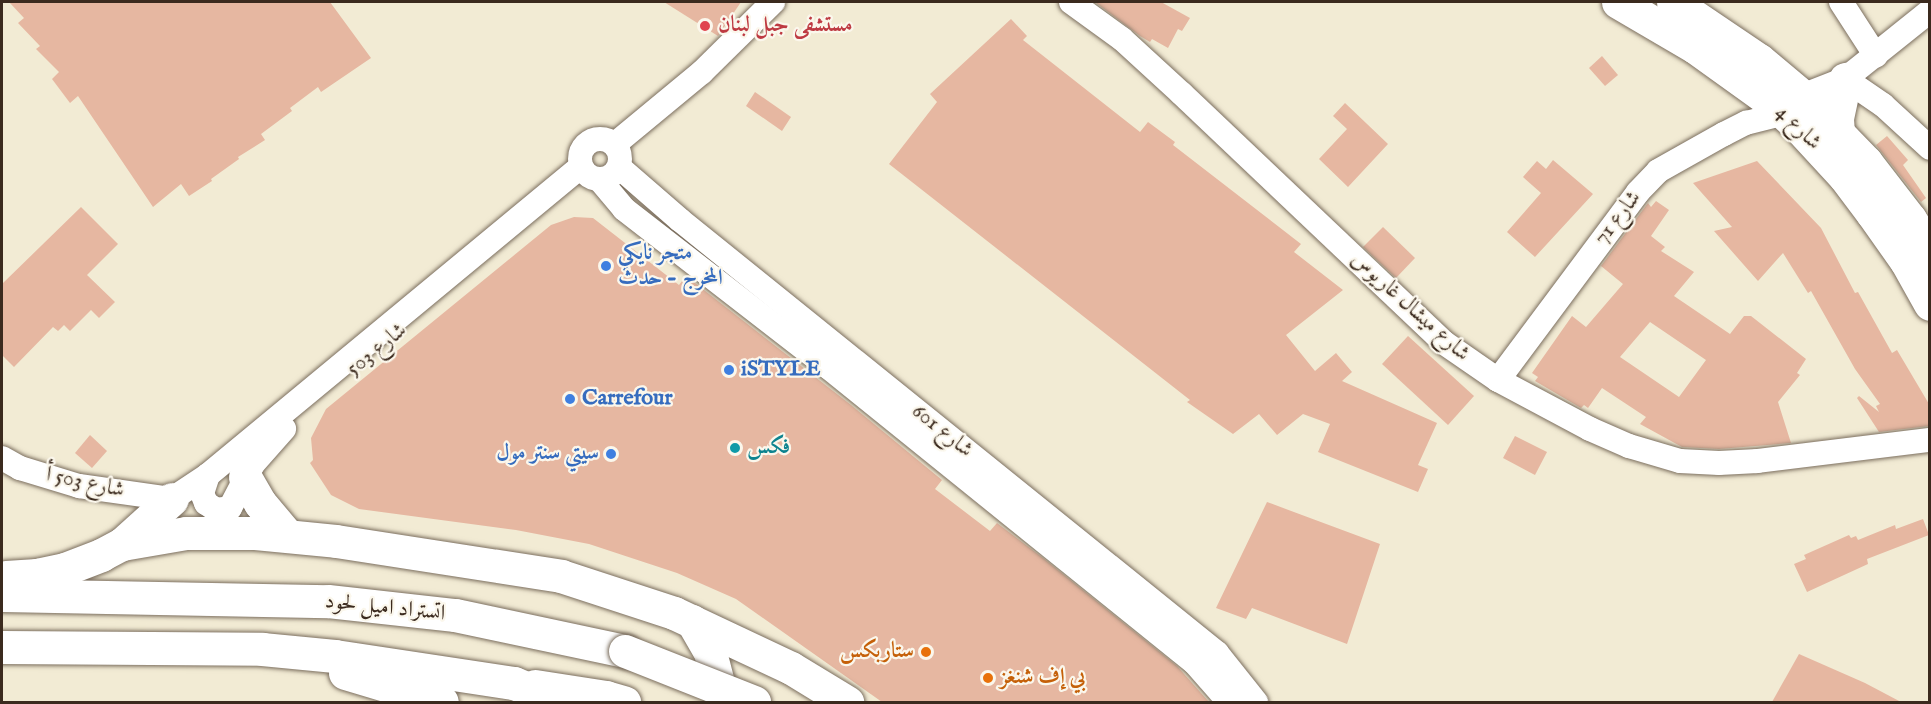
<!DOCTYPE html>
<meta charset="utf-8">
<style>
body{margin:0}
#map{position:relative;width:1931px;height:704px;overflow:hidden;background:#f2ebd4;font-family:"IM FELL English",Amiri,serif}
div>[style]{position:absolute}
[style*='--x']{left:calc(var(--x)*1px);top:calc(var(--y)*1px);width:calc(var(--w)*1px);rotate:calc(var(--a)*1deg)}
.building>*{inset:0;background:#e6b7a1}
.roads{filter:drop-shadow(0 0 2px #7b6e5e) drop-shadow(0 0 2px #7b6e5e)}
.minor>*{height:24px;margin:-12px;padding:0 12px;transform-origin:12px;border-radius:12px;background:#fff}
.minor>.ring{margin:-12px;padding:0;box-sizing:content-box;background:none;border:24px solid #fff;border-radius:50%}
.highway>*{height:33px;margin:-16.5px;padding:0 16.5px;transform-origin:16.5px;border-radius:16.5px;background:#fff}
.bridges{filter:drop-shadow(0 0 2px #7b6e5e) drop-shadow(0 0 2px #7b6e5e)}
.highway-bridge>*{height:33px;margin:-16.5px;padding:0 16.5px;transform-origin:16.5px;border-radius:16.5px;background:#fff}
.dots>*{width:16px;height:16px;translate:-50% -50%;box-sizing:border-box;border:3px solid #fbf7ec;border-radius:50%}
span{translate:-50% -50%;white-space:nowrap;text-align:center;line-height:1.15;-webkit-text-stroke:4.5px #fbf7ec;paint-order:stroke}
.health-label{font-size:22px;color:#be3a42;font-weight:700}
.left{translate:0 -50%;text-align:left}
.street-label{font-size:22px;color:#3b2a1e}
.shop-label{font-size:22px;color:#366cbe;font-weight:700}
.right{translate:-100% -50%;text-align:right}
.culture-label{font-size:22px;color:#0d838f;font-weight:700}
.food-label{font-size:22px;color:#c56008;font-weight:700}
.frame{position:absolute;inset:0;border:3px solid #3b2a1e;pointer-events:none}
</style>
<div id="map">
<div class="building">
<div style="clip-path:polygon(9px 2px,330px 2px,371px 58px,321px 92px,318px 87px,290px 108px,292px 111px,261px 134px,265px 140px,238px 157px,239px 159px,211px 179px,212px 181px,189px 196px,181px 184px,153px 207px,78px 96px,70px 103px,52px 79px,59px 72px,36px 49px,40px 46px,18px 23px,24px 18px)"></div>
<div style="clip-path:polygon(664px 2px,741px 2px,718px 36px)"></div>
<div style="clip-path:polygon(1095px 2px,1161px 2px,1190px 18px,1182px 31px,1178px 29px,1168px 48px,1152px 39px,1150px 42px,1140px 36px)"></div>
<div style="clip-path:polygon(1011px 19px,1027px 36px,1023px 40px,1140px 132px,1148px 122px,1175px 142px,1173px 145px,1301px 244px,1294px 252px,1343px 290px,1286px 335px,1315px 371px,1336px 353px,1352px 372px,1342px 381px,1437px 423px,1418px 465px,1428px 469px,1418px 492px,1318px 452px,1330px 424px,1303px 414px,1277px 435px,1259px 414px,1233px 434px,1187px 402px,1190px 400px,889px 164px,937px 102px,930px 94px)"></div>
<div style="clip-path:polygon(1602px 56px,1618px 75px,1605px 86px,1589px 68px)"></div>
<div style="clip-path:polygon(755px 92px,791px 117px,782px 131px,746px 106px)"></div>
<div style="clip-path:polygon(1345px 103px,1388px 144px,1348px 187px,1319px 159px,1347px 129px,1333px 116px)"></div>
<div style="clip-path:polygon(1887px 136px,1908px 160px,1903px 165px,1926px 198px,1921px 202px,1876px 145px)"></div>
<div style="clip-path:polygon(1553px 160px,1593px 194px,1535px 257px,1507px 232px,1541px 193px,1523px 177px,1537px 161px,1546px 169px)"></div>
<div style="clip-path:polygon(1757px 161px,1821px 228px,1855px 293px,1858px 292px,1892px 353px,1897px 350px,1929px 404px,1929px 426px,1879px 432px,1857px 398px,1859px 396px,1879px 412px,1876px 406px,1880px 404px,1855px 369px,1811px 291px,1808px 293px,1783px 253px,1758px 281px,1714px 231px,1732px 227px,1693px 183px)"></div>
<div style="clip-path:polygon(evenodd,1656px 201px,1669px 210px,1651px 236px,1665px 247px,1661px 251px,1694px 272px,1674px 296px,1730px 334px,1744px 316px,1751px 316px,1806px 359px,1797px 373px,1800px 375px,1778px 402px,1791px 443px,1719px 449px,1682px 447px,1640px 424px,1646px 417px,1602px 388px,1588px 408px,1584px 405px,1581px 408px,1535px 381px,1538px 377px,1532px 373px,1572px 316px,1586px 327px,1623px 284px,1601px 266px,1648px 203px,1651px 207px,1656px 201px,1650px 322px,1706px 360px,1679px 397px,1620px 357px,1650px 322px)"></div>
<div style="clip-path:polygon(81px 207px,118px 244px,87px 275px,115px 302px,99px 318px,91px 310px,70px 331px,64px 325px,58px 331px,53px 327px,14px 367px,2px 355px,2px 284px)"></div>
<div style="clip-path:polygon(574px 217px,593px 218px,679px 285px,686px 276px,851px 405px,942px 480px,935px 489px,990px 531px,997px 523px,1043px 558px,1177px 666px,1209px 702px,882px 702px,736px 599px,677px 573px,589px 544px,516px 530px,359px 509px,331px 495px,310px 463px,313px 460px,311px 438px,326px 409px,551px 225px)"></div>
<div style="clip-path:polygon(1383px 227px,1415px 258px,1396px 278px,1363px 247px)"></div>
<div style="clip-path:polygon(1408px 336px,1474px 396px,1448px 425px,1382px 364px)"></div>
<div style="clip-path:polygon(90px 435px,107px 451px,92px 468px,75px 453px)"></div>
<div style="clip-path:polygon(1515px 436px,1547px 452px,1535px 475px,1503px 458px)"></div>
<div style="clip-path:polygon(1267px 502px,1380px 544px,1347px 644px,1252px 608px,1246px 619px,1216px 608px)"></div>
<div style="clip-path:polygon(1923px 519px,1929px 535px,1867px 559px,1868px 564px,1807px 592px,1794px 564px,1806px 559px,1804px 555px,1849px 535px,1851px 538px,1856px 536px,1858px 540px,1895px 525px,1896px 529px)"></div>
<div style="clip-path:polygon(1799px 654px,1865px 683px,1901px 702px,1772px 702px)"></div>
</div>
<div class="roads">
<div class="minor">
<div style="--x:1071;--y:2;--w:63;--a:36"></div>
<div style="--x:1122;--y:39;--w:81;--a:42.5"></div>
<div style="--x:1182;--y:94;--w:360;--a:43.5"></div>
<div style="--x:1443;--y:342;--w:67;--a:34.6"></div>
<div style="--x:1498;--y:380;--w:104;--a:28"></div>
<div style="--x:1590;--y:429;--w:43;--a:23.6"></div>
<div style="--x:1629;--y:446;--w:53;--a:16.4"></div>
<div style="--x:1680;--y:461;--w:39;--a:3"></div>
<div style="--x:1719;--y:463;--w:39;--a:-3"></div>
<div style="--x:1758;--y:461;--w:173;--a:-7"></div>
<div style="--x:1841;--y:2;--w:64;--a:57.1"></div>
<div style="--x:1845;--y:79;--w:46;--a:34.4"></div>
<div style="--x:1883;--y:105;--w:64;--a:42.5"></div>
<div class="ring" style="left:580px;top:139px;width:16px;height:16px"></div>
<div style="--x:615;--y:144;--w:113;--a:-39.6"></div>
<div style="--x:702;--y:72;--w:100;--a:-44.6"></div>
<div style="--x:619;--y:167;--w:81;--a:41"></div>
<div style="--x:680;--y:220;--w:690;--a:38.88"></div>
<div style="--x:1217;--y:653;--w:63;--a:51.5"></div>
<div style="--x:599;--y:179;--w:39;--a:50"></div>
<div style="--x:624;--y:209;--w:258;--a:37.8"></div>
<div style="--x:828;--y:367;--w:470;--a:38.9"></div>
<div style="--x:1194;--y:662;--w:53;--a:48.8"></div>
<div style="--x:1498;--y:380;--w:234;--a:-53.3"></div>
<div style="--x:1638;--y:192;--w:29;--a:-46"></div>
<div style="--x:1658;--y:171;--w:76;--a:-29.3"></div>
<div style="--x:1724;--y:134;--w:25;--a:-27"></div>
<div style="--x:1746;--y:123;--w:40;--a:-14.4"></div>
<div style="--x:1785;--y:113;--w:24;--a:-45"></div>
<div style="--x:1802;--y:96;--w:46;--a:-21.6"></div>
<div style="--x:1845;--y:79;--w:109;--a:-38.7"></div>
<div style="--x:2;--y:458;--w:21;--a:29"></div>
<div style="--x:20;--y:468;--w:62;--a:17"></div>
<div style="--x:79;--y:486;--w:94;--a:8"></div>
<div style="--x:172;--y:499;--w:43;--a:-33.7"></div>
<div style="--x:208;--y:475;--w:484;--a:-39.6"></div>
<div style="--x:208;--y:475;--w:19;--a:108"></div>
<div style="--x:202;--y:493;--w:11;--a:68"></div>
<div style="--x:206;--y:503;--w:12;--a:35"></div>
<div style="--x:216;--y:510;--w:14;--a:-8"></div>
<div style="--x:230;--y:508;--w:50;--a:-62.4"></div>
<div style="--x:253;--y:464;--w:47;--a:-48.5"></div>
</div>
<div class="highway">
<div style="--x:1618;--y:2;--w:89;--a:30.3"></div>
<div style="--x:1695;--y:47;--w:96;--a:35.7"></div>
<div style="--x:1773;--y:103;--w:34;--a:43"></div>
<div style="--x:1798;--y:126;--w:69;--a:47.3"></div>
<div style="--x:1845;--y:177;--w:45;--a:53.1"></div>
<div style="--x:1872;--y:213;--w:59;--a:54.7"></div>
<div style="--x:1906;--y:261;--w:49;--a:60.8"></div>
<div style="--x:1673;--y:2;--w:104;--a:34"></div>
<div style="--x:1759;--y:60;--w:56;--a:39.9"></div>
<div style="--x:1802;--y:96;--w:92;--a:45.9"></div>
<div style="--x:1866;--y:162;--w:72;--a:52.3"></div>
<div style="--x:1910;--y:219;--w:38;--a:58"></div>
<div style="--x:1838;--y:133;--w:15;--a:-94"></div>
<div style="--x:1837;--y:118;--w:40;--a:-78"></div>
<div style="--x:245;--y:477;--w:30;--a:60"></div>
<div style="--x:260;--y:503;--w:42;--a:49.8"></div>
<div style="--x:122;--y:544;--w:65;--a:-9.8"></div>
<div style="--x:186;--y:533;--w:69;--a:0"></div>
<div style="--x:255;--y:533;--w:81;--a:5.6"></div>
<div style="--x:336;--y:541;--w:228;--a:8.8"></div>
<div style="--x:561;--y:576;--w:119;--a:18.1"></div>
<div style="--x:674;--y:613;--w:129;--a:25.2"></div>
<div style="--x:791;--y:668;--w:66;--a:31.3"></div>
<div style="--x:6;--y:577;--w:31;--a:-4"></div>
<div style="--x:37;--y:575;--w:29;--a:-12"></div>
<div style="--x:65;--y:569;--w:39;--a:-21"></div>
<div style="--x:101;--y:555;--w:24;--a:-28"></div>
<div style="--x:122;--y:544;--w:67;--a:-42"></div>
<div style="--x:2;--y:595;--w:326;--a:1.1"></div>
<div style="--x:328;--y:601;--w:128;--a:6.3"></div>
<div style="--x:455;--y:615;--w:174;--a:12"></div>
<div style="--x:692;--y:621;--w:36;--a:60"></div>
<div style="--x:710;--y:652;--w:52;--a:75.4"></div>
<div style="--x:2;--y:647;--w:260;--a:0.4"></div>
<div style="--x:262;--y:649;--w:73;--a:5.5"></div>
<div style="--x:335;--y:656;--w:181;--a:8.6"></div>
<div style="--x:514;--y:683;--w:49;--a:22.9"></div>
<div style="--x:345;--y:673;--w:101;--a:16.6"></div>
<div style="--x:535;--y:686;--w:72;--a:8.8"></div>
<div style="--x:606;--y:697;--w:19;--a:16"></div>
</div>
</div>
<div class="bridges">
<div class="highway-bridge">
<div style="--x:625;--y:651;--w:139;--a:21.6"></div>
</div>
</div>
<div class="dots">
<div style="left:705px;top:26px;background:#e0444e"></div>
<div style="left:606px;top:266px;background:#3f7fe0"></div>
<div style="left:729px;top:370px;background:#3f7fe0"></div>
<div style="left:570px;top:399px;background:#3f7fe0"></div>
<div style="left:735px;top:448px;background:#0f9aa8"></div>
<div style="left:611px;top:454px;background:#3f7fe0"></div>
<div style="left:926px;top:652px;background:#e8710a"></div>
<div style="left:988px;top:678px;background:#e8710a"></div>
</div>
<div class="health-label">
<span class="left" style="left:718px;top:26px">مستشفى جبل لبنان</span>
</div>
<div class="street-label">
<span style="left:1798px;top:128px;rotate:44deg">شارع 4</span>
<span style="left:1618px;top:218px;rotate:-52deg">شارع 71</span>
<span style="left:1410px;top:307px;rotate:42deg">شارع ميشال غاريوس</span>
<span style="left:377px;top:350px;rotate:-39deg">شارع 503</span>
<span style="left:942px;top:431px;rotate:39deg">شارع 601</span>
<span style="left:85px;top:483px;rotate:12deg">شارع 503 أ</span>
<span style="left:385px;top:608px;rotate:6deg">اتستراد اميل لحود</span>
</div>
<div class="shop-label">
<span class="left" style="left:618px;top:266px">متجر نايكي<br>المخرج - حدث</span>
<span class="left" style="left:741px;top:370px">iSTYLE</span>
<span class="left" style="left:582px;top:399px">Carrefour</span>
<span class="right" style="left:599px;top:454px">سيتي سنتر مول</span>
</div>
<div class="culture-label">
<span class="left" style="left:747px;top:448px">فكس</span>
</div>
<div class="food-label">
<span class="right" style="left:914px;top:652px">ستاربكس</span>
<span class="left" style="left:1000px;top:678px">بي إف شنغز</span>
</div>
<div class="frame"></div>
</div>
